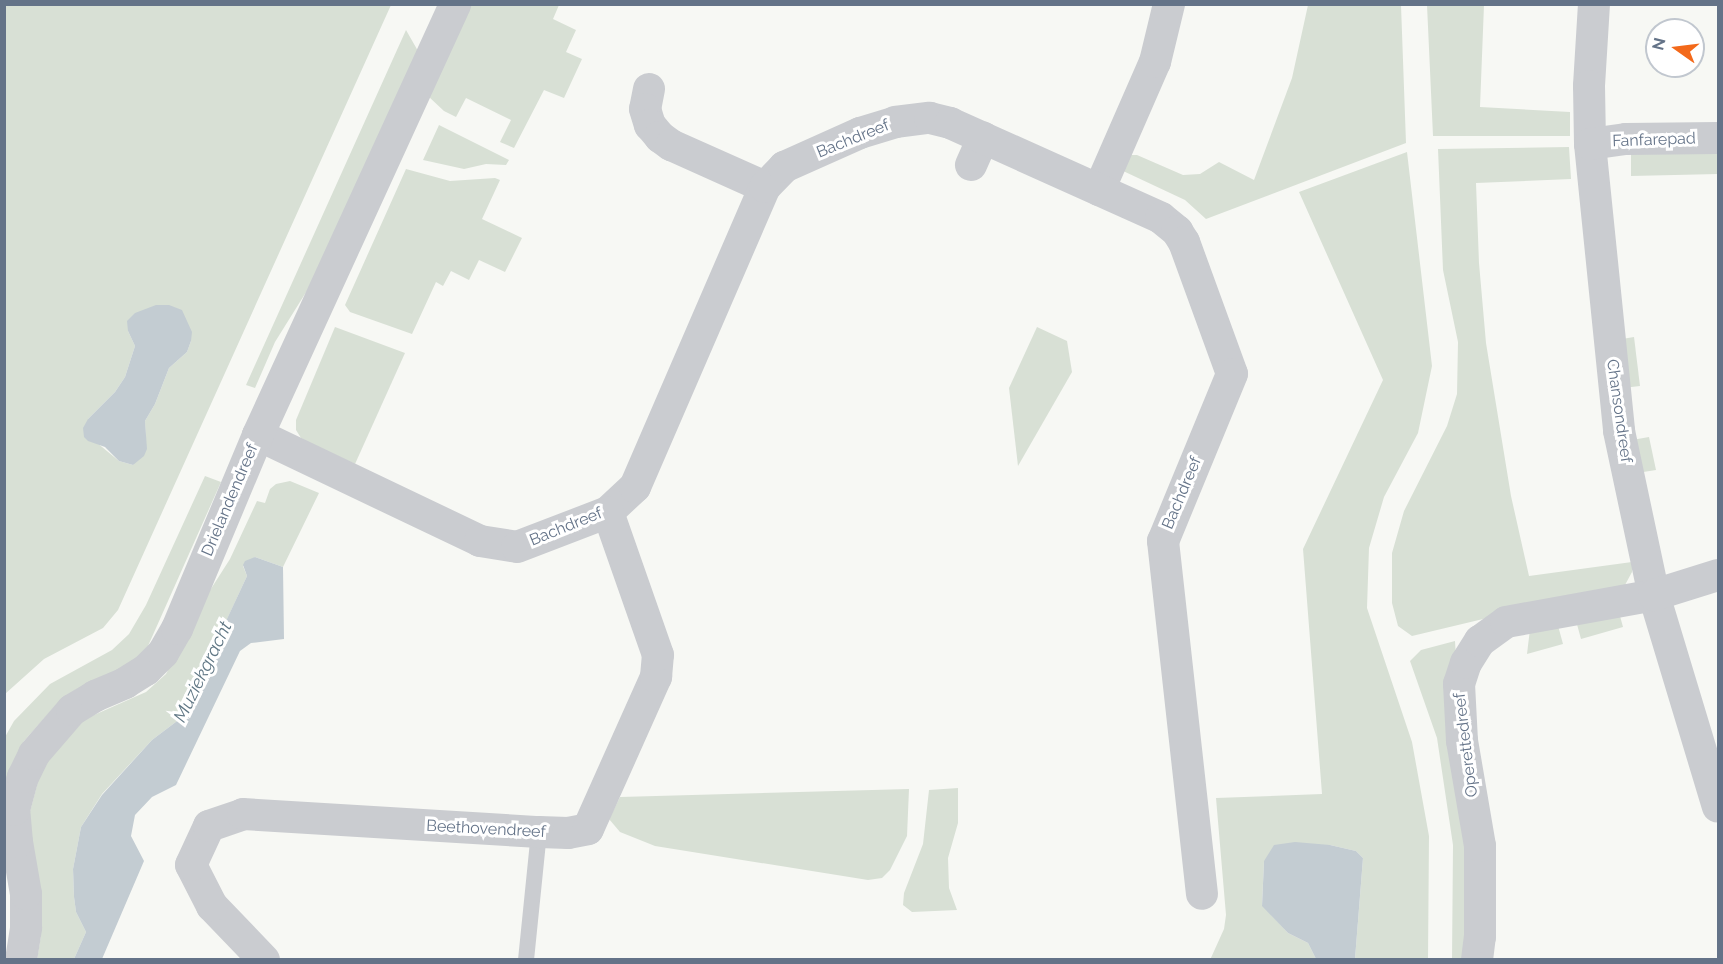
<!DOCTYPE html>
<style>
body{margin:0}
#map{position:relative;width:1723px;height:964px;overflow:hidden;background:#f7f8f4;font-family:Raleway,sans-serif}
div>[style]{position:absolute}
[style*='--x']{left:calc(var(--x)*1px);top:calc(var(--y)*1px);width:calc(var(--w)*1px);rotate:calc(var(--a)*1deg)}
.green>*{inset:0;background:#d8e0d5}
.water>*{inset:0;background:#c3ccd2}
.lane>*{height:16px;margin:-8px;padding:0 8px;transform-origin:8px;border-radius:8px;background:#caccd0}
.street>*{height:32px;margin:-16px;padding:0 16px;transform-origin:16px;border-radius:16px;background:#caccd0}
span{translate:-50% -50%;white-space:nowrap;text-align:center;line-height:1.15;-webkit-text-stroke:6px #fff;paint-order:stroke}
.street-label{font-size:16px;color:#647388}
.water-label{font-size:18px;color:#5f7684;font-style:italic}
.frame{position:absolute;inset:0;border:6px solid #647388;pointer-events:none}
.north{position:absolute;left:1645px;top:18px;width:60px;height:60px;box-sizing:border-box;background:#fff;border:2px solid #c1c7cf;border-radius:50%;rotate:284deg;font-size:16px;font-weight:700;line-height:24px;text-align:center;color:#647388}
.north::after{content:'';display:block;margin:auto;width:21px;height:27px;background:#f3691a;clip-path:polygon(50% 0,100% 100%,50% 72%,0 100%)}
</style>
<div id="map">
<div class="green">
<div style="clip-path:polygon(evenodd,4px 5px,391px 5px,118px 610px,103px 628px,44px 659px,5px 694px,4px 5px,128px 331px,191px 341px,187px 352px,169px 368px,155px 404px,145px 421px,146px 443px,133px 465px,119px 461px,96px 442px,88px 419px,115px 392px,125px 377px,135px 346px,128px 331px)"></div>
<div style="clip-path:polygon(471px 5px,559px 5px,553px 19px,576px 30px,566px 52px,582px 59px,564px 98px,544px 90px,514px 148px,500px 142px,511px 120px,466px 98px,456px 117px,444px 111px,429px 97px)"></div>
<div style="clip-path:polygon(1308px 5px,1401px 5px,1406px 143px,1206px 219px,1185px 200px,1121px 170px,1131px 155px,1137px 155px,1183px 175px,1200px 174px,1219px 162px,1254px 180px,1292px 78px)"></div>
<div style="clip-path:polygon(1427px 5px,1484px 5px,1480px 107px,1570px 112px,1570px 136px,1433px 136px)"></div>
<div style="clip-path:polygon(406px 30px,418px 51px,313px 281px,275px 342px,255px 388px,246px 385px)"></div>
<div style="clip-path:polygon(439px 125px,509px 160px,506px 165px,486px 164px,464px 169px,423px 160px)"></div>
<div style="clip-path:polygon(1569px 147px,1571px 179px,1476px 183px,1479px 263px,1486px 343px,1511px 496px,1529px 576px,1632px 562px,1632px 572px,1625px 585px,1412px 636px,1398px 626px,1392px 603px,1392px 553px,1404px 511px,1447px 426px,1457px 394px,1458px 342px,1443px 270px,1438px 149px)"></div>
<div style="clip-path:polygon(1407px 152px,1432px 366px,1418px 433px,1384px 497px,1369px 548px,1367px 608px,1412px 742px,1429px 836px,1428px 959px,1355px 959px,1363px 858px,1356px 851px,1330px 845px,1264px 861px,1262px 905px,1288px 933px,1308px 943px,1316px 959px,1210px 960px,1224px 929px,1226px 915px,1216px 798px,1322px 794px,1303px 549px,1383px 380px,1299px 192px)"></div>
<div style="clip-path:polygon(1718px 152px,1718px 174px,1631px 176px,1631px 154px)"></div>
<div style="clip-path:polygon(406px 169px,450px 181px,495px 178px,500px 180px,482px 219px,522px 238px,505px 272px,479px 260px,469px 280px,451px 271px,443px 286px,436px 282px,412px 334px,350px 312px,345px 305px)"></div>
<div style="clip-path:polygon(335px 327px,405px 353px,355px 464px,308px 442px,301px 438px,296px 430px,296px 420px)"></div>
<div style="clip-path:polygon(1037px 327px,1067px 341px,1072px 372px,1018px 466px,1009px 388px)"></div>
<div style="clip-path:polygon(1634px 337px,1640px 386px,1623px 388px,1616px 340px)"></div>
<div style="clip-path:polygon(1649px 437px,1656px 470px,1637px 473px,1632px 440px)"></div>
<div style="clip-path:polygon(205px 476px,221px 482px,148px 646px,131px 664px,75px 690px,56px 705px,24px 741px,5px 783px,5px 737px,14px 721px,50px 684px,112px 650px,129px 634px,146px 605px)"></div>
<div style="clip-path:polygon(290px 481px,319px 493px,283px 567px,255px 557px,243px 566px,247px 576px,192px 695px,189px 712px,152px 740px,102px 794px,81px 827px,73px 869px,74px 897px,76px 912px,86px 932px,74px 959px,37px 960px,41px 935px,41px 912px,26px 827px,42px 766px,85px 719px,146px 692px,166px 674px,207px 595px,230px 559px,257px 501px,265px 503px,270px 489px,276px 484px)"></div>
<div style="clip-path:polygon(1617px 605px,1623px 627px,1581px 639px,1575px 617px)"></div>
<div style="clip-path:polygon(1557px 622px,1563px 644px,1527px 654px,1530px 629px)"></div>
<div style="clip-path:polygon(1455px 641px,1464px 793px,1467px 959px,1452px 959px,1453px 845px,1437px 738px,1410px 661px,1421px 650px)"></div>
<div style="clip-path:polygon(958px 788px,958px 823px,948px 858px,949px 888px,957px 910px,912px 912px,903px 905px,904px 893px,923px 844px,929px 790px)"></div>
<div style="clip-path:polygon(909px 789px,907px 836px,890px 870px,882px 878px,868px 880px,655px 846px,620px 832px,609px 819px,620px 797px)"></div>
</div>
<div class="water">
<div style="clip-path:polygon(156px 305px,169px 305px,182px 310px,192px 332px,191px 341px,187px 352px,169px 368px,155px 404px,145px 421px,147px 449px,144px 456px,133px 465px,119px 461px,105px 447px,88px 441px,84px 437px,83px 428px,88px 419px,115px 392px,125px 377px,135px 346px,128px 331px,127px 321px,135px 313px)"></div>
<div style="clip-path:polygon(255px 557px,283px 567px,284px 639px,251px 643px,240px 651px,176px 785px,152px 797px,135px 815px,131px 836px,144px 861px,102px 959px,74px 959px,86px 932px,76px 912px,74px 897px,73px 869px,81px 827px,102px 795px,152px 740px,189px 712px,192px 694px,247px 576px,243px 565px,245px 561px)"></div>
<div style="clip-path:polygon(1295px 842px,1330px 845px,1356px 851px,1363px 858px,1355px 959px,1316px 959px,1308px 943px,1288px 933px,1262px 906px,1264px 861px,1274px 845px)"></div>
</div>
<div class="lane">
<div style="--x:526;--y:960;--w:129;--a:-84.2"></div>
</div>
<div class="street">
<div style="--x:1594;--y:4;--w:82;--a:93.5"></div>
<div style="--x:1589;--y:86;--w:58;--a:89"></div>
<div style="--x:1590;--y:144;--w:288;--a:84.2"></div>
<div style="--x:1619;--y:431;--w:168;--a:78"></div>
<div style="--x:1654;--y:595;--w:221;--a:73.2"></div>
<div style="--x:649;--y:89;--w:20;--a:101"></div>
<div style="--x:645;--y:109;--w:17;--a:73"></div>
<div style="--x:650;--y:125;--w:16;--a:50"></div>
<div style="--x:660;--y:137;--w:14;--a:36"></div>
<div style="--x:671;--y:145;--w:103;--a:24.1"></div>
<div style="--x:1590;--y:144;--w:36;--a:-8"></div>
<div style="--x:1626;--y:139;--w:92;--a:-0.6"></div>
<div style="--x:971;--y:165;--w:30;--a:-66"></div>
<div style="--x:1099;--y:190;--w:140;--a:-66.4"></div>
<div style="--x:1155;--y:62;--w:60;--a:-76.4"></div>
<div style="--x:258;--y:435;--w:246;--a:25.5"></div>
<div style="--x:480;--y:541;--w:37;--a:9"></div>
<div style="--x:517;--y:547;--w:97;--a:-21"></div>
<div style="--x:608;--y:512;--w:37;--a:-43"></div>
<div style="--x:635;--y:487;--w:327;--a:-66.6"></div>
<div style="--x:765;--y:187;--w:28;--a:-46"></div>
<div style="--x:784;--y:167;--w:83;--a:-24.1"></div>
<div style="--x:860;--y:133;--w:37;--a:-17"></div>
<div style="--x:895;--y:122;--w:35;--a:-7"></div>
<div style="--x:930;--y:118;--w:21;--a:14"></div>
<div style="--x:950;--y:123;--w:231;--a:24.2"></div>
<div style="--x:1161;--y:218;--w:21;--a:39"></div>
<div style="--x:1177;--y:231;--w:13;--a:58"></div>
<div style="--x:1184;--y:242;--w:140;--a:70"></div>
<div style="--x:1232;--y:374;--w:181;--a:112.4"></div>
<div style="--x:1163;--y:541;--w:355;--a:83.7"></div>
<div style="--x:21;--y:960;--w:33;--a:-81"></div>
<div style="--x:26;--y:927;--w:33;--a:-90"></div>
<div style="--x:26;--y:894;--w:53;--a:-99.8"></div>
<div style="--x:17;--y:842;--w:32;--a:-95"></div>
<div style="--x:14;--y:810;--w:34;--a:-75"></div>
<div style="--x:23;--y:777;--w:25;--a:-64"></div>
<div style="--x:34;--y:754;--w:58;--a:-49.2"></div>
<div style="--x:72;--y:710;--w:27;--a:-31"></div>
<div style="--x:95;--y:696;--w:33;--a:-23"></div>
<div style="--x:125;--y:683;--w:25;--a:-32"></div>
<div style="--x:146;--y:670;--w:24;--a:-45"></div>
<div style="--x:163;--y:653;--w:28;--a:-60"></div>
<div style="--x:177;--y:629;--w:210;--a:-67.3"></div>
<div style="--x:258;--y:435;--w:474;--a:-65.4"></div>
<div style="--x:264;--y:960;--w:75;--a:-133.9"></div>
<div style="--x:212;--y:906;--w:46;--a:-117.1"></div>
<div style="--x:191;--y:865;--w:43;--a:-65.2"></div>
<div style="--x:209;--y:826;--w:36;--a:-19"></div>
<div style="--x:243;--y:814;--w:297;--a:3.5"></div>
<div style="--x:539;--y:832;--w:29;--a:2"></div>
<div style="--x:568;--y:833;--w:20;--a:-11"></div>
<div style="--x:588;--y:829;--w:167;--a:-65.9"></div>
<div style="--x:656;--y:677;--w:22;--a:-85"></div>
<div style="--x:658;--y:655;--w:151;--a:-109.3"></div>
<div style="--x:1477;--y:960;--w:23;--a:-83"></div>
<div style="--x:1480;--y:937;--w:91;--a:-90"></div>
<div style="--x:1480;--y:846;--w:107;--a:-99.7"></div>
<div style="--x:1462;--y:741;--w:57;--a:-93"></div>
<div style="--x:1459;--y:684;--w:22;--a:-72"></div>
<div style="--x:1466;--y:663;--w:26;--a:-58"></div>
<div style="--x:1480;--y:641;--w:32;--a:-36"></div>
<div style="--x:1506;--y:622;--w:150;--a:-10.3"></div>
<div style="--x:1654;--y:595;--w:67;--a:-17.4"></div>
</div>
<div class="street-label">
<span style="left:853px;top:139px;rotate:-22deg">Bachdreef</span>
<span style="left:1654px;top:140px;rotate:-2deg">Fanfarepad</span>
<span style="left:1619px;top:411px;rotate:82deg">Chansondreef</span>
<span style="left:1182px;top:493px;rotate:-67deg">Bachdreef</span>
<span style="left:230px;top:500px;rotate:-67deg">Drielandendreef</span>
<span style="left:566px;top:527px;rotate:-22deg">Bachdreef</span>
<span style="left:1466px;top:745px;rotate:-97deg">Operettedreef</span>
<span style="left:486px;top:829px;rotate:3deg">Beethovendreef</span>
</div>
<div class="water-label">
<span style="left:203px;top:672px;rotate:-64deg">Muziekgracht</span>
</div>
<div class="frame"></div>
<div class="north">N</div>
</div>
